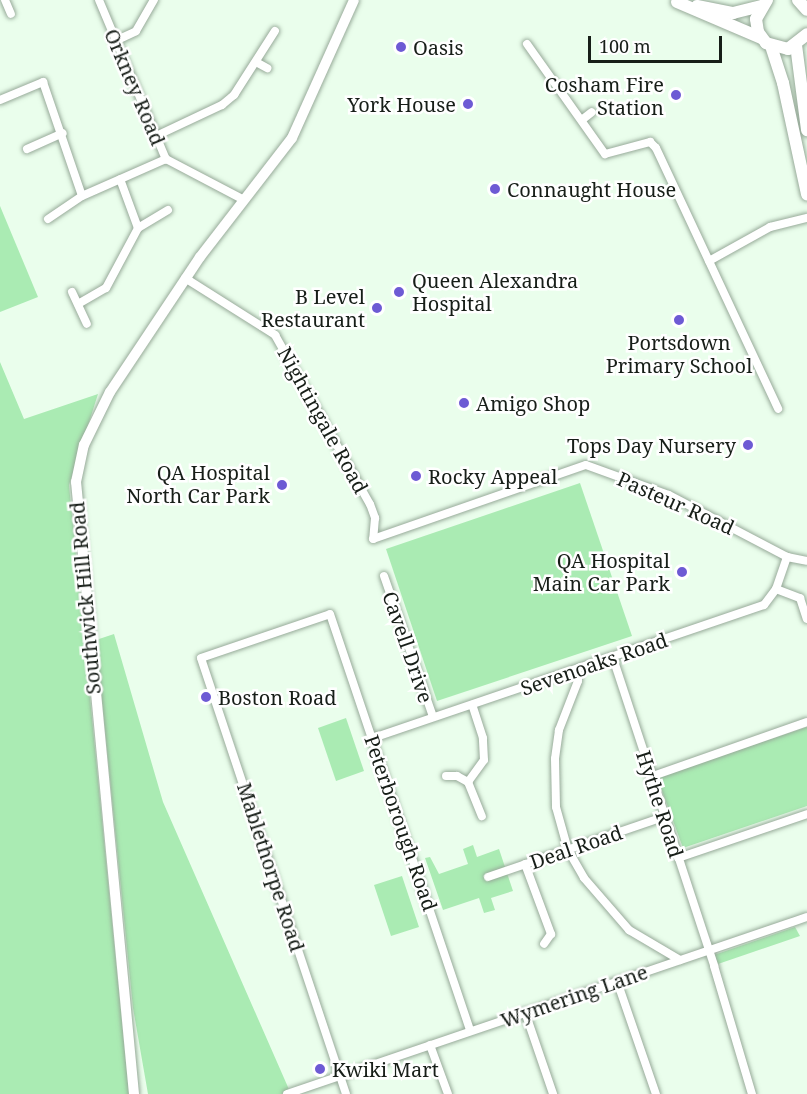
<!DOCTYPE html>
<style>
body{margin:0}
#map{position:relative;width:807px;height:1094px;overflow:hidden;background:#eafeec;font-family:"Noto Serif",serif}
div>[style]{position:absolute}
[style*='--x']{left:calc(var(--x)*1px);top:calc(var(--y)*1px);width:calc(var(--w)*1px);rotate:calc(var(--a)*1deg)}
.green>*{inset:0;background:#aaebb3}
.roads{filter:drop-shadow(0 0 2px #97aa99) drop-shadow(0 0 2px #97aa99)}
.minor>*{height:8px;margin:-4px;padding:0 4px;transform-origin:4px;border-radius:4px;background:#fff}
.secondary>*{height:10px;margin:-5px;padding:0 5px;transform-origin:5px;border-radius:5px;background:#fff}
.primary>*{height:12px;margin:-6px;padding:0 6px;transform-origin:6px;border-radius:6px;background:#fff}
.dots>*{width:16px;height:16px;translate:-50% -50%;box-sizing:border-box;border:3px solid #fff;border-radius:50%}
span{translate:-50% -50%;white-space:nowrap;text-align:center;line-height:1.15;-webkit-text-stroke:5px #fff;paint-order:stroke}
.poi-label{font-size:20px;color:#171e18}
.left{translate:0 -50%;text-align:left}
.right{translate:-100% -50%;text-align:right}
.street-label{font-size:20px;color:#171e18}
.scale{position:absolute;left:588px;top:36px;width:134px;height:27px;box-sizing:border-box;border:3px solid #171e18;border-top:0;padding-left:8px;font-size:18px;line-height:21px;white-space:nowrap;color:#171e18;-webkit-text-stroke:4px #fff;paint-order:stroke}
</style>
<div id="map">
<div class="green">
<div style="clip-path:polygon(0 206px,38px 297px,0 312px)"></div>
<div style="clip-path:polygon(0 362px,24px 419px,98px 394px,69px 485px,129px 1094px,0 1094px)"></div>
<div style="clip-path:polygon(580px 483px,632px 636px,437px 701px,386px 549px)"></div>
<div style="clip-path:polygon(114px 634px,163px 802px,291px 1094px,148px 1094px,133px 1008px,96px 640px)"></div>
<div style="clip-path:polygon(346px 718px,364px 771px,336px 781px,318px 728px)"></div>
<div style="clip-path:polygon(807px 727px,807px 806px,683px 848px,657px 777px)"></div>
<div style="clip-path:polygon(473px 845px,477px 857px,499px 849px,513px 891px,491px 898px,495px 910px,484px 913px,479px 898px,443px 910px,425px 858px,430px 857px,439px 874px,468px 864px,463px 849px)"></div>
<div style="clip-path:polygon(402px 876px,419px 927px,391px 936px,374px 885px)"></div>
<div style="clip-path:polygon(795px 927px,800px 936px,718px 964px,714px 955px)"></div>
</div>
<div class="roads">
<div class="minor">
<div style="--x:5;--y:0;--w:15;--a:67"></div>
<div style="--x:99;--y:0;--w:173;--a:67.2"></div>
<div style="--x:166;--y:159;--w:88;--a:27.7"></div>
<div style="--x:115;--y:41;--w:23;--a:-25"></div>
<div style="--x:136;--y:31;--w:36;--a:-60"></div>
<div style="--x:527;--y:44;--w:135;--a:54.7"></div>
<div style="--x:605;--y:154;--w:47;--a:-14.9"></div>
<div style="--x:650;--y:142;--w:8;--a:45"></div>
<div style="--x:656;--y:148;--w:288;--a:64.9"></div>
<div style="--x:256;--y:62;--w:13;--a:29"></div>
<div style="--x:0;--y:100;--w:47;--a:-22.7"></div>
<div style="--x:43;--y:82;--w:120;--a:71.1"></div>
<div style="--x:82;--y:196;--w:92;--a:-23.8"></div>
<div style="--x:583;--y:119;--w:11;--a:-38"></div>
<div style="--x:156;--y:136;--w:73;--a:-25.2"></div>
<div style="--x:222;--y:105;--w:16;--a:-40"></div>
<div style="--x:234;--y:95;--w:76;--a:-57.4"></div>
<div style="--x:27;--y:149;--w:39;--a:-24"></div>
<div style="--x:48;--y:219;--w:41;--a:-34.1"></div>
<div style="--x:138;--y:228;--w:35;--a:-31"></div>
<div style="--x:709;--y:261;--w:70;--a:-29.1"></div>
<div style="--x:770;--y:227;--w:38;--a:-14"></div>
<div style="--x:185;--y:278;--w:107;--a:32.3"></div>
<div style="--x:275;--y:335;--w:194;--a:60.7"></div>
<div style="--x:370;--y:504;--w:15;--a:70"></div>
<div style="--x:375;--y:518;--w:21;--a:95"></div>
<div style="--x:373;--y:539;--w:225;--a:-19.2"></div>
<div style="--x:586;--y:465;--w:88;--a:19.9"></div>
<div style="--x:669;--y:495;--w:133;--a:27.7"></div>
<div style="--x:787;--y:557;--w:20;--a:11"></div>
<div style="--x:72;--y:292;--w:35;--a:65"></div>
<div style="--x:78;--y:304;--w:32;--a:-30"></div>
<div style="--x:106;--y:288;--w:68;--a:-61.9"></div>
<div style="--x:138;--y:228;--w:52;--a:-110.2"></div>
<div style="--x:384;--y:576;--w:149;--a:70.8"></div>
<div style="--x:776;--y:589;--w:26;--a:21"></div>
<div style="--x:800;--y:598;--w:22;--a:72"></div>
<div style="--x:613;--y:658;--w:324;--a:71.8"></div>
<div style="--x:714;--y:966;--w:134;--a:73.5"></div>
<div style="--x:577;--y:670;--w:11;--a:85"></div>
<div style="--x:578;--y:681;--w:53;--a:111.2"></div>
<div style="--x:559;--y:730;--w:29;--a:98"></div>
<div style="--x:555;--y:759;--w:48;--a:88.8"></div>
<div style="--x:556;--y:807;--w:45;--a:74.4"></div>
<div style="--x:568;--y:850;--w:32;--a:60"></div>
<div style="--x:584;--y:878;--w:69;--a:49.1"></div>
<div style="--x:629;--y:930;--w:59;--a:30.5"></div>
<div style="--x:373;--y:738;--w:413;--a:-18.8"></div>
<div style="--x:764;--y:605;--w:20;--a:-53"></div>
<div style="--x:776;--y:589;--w:34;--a:-71"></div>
<div style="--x:446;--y:776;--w:11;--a:0"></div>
<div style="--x:457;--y:776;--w:13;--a:29"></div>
<div style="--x:468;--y:782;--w:37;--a:68"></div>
<div style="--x:650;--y:777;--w:166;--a:-19.3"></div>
<div style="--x:468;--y:782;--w:27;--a:-54"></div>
<div style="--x:484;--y:760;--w:22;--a:-93"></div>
<div style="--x:483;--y:738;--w:35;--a:-108"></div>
<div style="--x:678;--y:858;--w:136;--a:-18.8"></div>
<div style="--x:525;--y:864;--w:75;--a:69.6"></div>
<div style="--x:551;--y:934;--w:12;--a:125"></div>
<div style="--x:488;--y:877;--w:185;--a:-18.9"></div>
<div style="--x:617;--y:981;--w:120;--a:71"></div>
<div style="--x:525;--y:1012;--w:87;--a:71.1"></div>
<div style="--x:430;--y:1045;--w:52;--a:69.8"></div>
<div style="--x:287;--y:1094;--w:549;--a:-18.8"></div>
<div style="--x:346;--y:1094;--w:459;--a:-108.4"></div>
<div style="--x:201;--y:658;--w:136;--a:-18.8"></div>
<div style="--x:330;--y:614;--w:440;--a:71.4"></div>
</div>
<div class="secondary">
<div style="--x:134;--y:1094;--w:615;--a:-95.41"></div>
<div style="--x:76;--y:482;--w:38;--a:-78"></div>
<div style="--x:84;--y:445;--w:59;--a:-63.9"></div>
<div style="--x:110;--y:392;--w:162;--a:-56.3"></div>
<div style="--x:200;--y:257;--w:150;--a:-52.3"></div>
<div style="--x:292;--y:138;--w:151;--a:-65.8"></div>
</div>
<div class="primary">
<div style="--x:767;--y:0;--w:22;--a:120"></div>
<div style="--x:756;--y:19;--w:13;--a:81"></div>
<div style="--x:758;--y:32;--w:14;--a:54"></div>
<div style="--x:766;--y:43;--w:23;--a:15"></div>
<div style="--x:788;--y:49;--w:24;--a:-38"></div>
<div style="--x:798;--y:0;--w:13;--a:48"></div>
<div style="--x:677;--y:2;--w:91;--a:23.2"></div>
<div style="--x:697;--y:6;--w:37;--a:11"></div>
<div style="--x:733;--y:13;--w:29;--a:-14"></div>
<div style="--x:796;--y:45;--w:86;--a:82.6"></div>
<div style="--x:771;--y:46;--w:39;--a:72"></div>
<div style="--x:783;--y:83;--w:114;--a:77.8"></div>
</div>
</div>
<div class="dots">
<div style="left:401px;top:47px;background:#6d5ad4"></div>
<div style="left:676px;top:95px;background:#6d5ad4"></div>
<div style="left:468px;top:104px;background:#6d5ad4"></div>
<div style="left:495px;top:189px;background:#6d5ad4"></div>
<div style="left:399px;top:292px;background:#6d5ad4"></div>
<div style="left:377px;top:308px;background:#6d5ad4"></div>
<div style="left:679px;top:320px;background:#6d5ad4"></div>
<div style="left:464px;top:403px;background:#6d5ad4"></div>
<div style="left:748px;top:445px;background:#6d5ad4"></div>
<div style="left:416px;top:476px;background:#6d5ad4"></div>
<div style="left:282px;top:485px;background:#6d5ad4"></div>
<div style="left:682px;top:572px;background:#6d5ad4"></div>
<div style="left:206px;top:697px;background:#6d5ad4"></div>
<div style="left:320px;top:1069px;background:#6d5ad4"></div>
</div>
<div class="poi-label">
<span class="left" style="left:413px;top:47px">Oasis</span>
<span class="right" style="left:664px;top:96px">Cosham Fire<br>Station</span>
<span class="right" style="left:456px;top:104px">York House</span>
<span class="left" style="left:507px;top:189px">Connaught House</span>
<span class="left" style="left:412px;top:292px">Queen Alexandra<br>Hospital</span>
<span class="right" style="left:365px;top:308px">B Level<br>Restaurant</span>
<span style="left:679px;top:354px">Portsdown<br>Primary School</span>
<span class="left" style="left:476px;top:403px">Amigo Shop</span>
<span class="right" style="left:736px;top:445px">Tops Day Nursery</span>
<span class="right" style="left:270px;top:484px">QA Hospital<br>North Car Park</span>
<span class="left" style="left:428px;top:476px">Rocky Appeal</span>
<span class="right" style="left:670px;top:572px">QA Hospital<br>Main Car Park</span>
<span class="left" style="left:218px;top:697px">Boston Road</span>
<span class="left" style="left:332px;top:1069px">Kwiki Mart</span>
</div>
<div class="street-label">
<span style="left:135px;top:87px;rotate:67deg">Orkney Road</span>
<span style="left:323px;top:420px;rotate:61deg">Nightingale Road</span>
<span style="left:676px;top:503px;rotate:24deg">Pasteur Road</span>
<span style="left:85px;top:598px;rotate:-95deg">Southwick Hill Road</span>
<span style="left:408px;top:647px;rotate:71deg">Cavell Drive</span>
<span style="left:594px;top:664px;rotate:-19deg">Sevenoaks Road</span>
<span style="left:660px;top:804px;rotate:72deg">Hythe Road</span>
<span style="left:401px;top:823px;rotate:71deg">Peterborough Road</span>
<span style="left:576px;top:847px;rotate:-19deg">Deal Road</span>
<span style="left:271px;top:867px;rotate:72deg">Mablethorpe Road</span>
<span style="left:574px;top:996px;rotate:-19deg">Wymering Lane</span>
</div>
<div class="scale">100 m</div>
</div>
